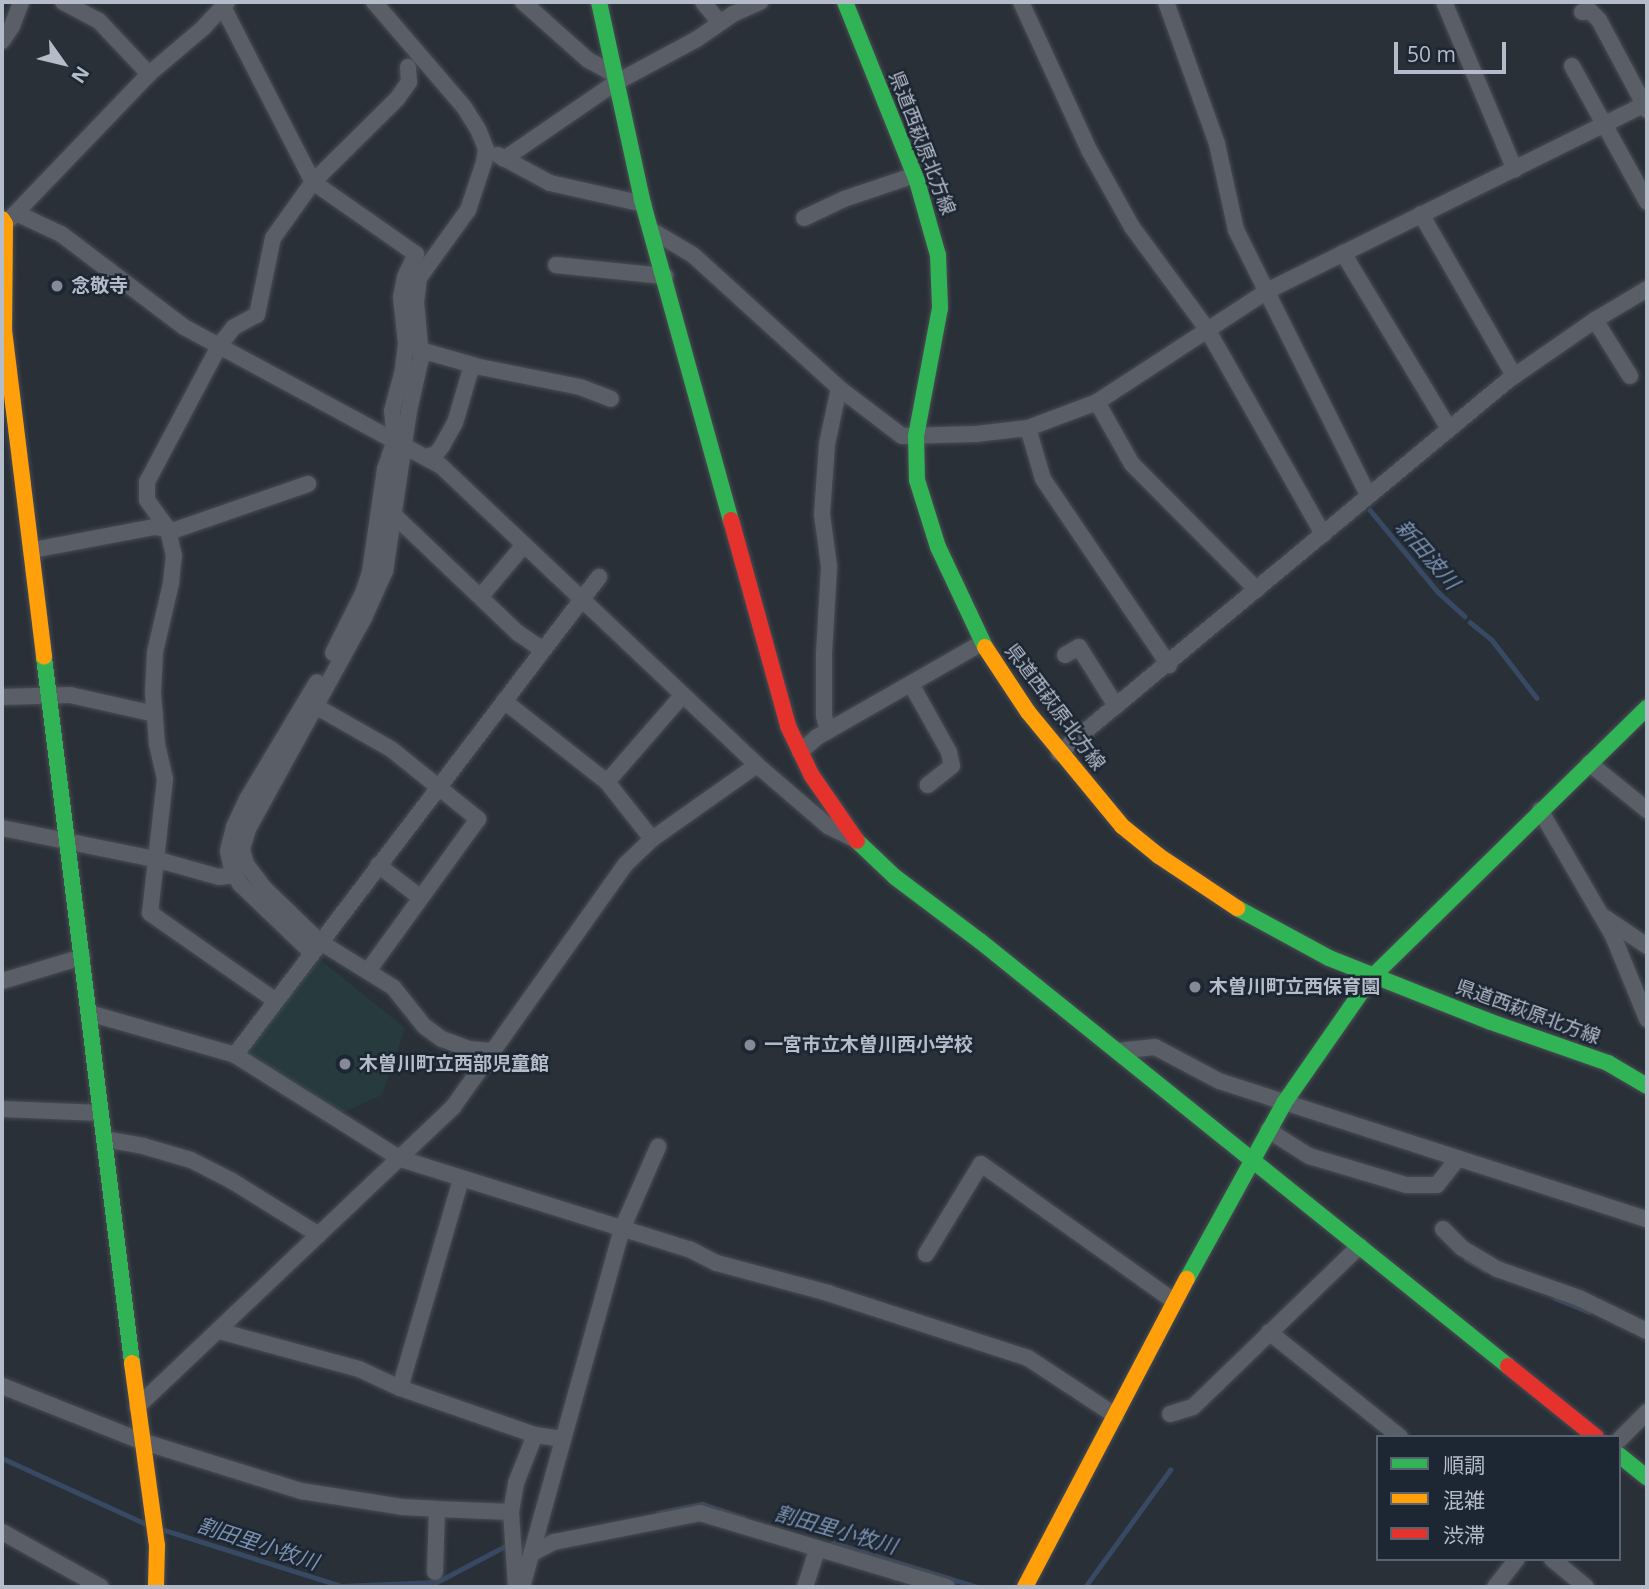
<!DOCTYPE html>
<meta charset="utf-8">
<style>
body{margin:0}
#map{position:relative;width:1649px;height:1589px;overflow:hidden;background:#2a3038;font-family:"Open Sans","Noto Sans JP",sans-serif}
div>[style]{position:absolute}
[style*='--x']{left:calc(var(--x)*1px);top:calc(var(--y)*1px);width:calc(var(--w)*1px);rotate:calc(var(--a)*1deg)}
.green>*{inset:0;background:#273a3e}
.stream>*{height:4.5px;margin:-2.25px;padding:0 2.25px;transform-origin:2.25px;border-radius:2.25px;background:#384963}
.roads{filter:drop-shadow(0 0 2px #484c53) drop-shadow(0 0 2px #484c53)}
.street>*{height:16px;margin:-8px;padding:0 8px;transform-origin:8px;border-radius:8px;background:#5a5e66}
.fast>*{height:16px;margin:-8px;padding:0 8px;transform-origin:8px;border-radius:8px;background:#30b455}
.slow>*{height:16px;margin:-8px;padding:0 8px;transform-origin:8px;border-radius:8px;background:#ff9f0a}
.jam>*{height:16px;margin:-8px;padding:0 8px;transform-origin:8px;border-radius:8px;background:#e5322d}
.dots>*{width:19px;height:19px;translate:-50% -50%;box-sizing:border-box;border:4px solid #1d2633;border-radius:50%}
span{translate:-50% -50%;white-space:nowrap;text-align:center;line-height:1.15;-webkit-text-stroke:5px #1d2633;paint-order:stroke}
.street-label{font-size:19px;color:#b4bcc9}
.poi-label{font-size:19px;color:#b4bcc9;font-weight:700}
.left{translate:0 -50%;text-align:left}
.water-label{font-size:21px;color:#7c92b1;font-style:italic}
.frame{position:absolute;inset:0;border:4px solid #b4bcc9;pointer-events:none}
.legend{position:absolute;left:1376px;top:1435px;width:245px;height:126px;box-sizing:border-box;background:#1d2633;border:2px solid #59626f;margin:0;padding:9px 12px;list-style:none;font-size:21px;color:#b4bcc9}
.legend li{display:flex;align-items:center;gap:14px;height:35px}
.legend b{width:35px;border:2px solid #59626f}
.north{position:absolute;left:28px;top:28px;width:70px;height:70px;-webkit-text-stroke:5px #1d2633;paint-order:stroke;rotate:124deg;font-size:19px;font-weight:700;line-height:28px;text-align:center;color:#b4bcc9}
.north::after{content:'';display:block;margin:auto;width:24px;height:32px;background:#b4bcc9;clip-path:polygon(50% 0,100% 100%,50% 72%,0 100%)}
.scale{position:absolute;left:1394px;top:42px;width:112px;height:32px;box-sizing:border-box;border:4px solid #b4bcc9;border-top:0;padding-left:9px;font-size:21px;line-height:24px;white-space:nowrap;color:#b4bcc9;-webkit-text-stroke:5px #1d2633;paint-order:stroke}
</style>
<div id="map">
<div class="green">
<div style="clip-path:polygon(312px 953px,405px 1028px,382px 1095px,333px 1117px,236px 1055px)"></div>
</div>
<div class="stream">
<div style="--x:1370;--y:510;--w:107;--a:50.3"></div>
<div style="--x:1438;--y:592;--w:36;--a:42"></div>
<div style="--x:1470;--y:622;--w:28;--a:39"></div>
<div style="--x:1492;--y:640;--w:73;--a:52.2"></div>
<div style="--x:1466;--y:1259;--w:22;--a:30"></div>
<div style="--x:1555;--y:1298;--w:37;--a:22"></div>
<div style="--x:2;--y:1458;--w:158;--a:24.6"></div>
<div style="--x:658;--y:1513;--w:45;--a:-11.6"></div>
<div style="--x:702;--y:1504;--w:44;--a:18.4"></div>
<div style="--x:161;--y:1529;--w:190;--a:17.5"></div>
<div style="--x:342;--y:1586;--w:95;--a:-2.4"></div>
<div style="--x:437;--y:1582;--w:81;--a:-27.8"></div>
<div style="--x:829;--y:1545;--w:5;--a:-22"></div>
<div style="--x:834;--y:1543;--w:151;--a:17"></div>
<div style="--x:1085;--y:1587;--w:145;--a:-54"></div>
</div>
<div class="roads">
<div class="street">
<div style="--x:63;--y:2;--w:41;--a:27.8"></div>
<div style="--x:99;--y:21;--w:73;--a:46.7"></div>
<div style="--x:374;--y:2;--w:138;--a:49.4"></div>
<div style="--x:464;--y:107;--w:26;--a:58"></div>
<div style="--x:478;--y:129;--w:22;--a:68"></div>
<div style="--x:486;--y:149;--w:13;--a:99"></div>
<div style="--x:484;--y:162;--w:51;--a:108.4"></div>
<div style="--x:468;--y:210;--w:84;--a:125.8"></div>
<div style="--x:419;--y:278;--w:23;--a:97"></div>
<div style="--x:416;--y:301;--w:57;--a:85"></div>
<div style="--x:421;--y:358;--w:54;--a:102.8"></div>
<div style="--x:409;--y:411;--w:162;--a:98.5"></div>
<div style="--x:385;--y:571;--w:51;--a:114.1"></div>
<div style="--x:364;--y:618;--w:241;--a:118.8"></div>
<div style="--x:248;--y:829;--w:21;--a:107"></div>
<div style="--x:242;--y:849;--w:16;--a:75"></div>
<div style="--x:246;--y:864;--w:31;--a:53"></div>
<div style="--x:265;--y:889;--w:76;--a:43.9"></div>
<div style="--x:320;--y:942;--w:86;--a:31.7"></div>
<div style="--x:393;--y:987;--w:50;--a:51.5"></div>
<div style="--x:424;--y:1026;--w:22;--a:36"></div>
<div style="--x:442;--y:1039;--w:29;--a:20"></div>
<div style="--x:469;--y:1049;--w:22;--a:5"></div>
<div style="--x:523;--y:2;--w:87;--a:41.7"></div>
<div style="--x:588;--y:60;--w:30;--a:28"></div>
<div style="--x:703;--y:2;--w:26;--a:51"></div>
<div style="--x:1021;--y:2;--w:163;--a:65.3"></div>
<div style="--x:1089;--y:150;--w:88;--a:60.8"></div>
<div style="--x:1132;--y:227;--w:127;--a:53.7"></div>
<div style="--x:1207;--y:329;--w:236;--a:60.5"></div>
<div style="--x:1166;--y:2;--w:151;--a:70.2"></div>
<div style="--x:1217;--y:144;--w:88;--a:77.5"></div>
<div style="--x:1236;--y:230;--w:296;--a:63.5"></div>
<div style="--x:1444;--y:2;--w:182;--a:67.1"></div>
<div style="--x:224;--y:9;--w:195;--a:62.8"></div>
<div style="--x:313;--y:182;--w:126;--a:35"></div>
<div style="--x:416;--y:254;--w:25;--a:116"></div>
<div style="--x:405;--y:277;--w:20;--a:101"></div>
<div style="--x:401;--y:297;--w:47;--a:83.9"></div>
<div style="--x:406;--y:344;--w:26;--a:97"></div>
<div style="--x:403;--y:370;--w:42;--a:105"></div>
<div style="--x:392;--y:411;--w:29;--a:84"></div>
<div style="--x:395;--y:440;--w:31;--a:109"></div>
<div style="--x:385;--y:469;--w:104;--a:98.3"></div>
<div style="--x:370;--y:572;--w:22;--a:108"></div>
<div style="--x:363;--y:593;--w:67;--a:116.6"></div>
<div style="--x:1582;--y:12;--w:8;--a:-7"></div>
<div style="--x:1590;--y:11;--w:13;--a:45"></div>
<div style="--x:1599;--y:20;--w:102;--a:61.9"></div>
<div style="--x:2;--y:41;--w:18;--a:-56"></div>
<div style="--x:12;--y:26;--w:26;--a:-69"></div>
<div style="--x:1572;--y:66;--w:155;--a:61.1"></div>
<div style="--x:498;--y:155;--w:59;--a:28.3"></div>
<div style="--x:550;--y:183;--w:96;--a:12.6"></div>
<div style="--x:504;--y:159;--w:135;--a:-34.4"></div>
<div style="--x:615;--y:83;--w:93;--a:-28.2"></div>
<div style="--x:697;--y:39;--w:44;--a:-34.8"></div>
<div style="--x:733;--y:14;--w:30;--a:-24"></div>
<div style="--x:16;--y:213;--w:50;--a:25"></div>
<div style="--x:61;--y:234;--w:154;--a:37.1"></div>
<div style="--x:184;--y:327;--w:292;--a:28.4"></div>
<div style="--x:441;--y:466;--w:435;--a:43.4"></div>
<div style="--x:757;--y:765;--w:94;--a:40.7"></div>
<div style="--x:828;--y:826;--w:28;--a:26"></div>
<div style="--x:1421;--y:214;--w:187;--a:60.1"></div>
<div style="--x:804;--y:218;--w:44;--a:-25.4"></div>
<div style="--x:844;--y:199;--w:75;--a:-18.7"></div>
<div style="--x:9;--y:220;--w:202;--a:-46.2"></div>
<div style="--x:149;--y:74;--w:71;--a:-40.4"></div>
<div style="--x:203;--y:28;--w:35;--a:-47"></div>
<div style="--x:651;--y:230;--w:49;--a:30.8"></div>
<div style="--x:693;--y:255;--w:197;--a:42.3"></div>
<div style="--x:839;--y:388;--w:79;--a:37.3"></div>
<div style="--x:902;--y:436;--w:74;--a:-1.5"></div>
<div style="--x:976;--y:434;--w:52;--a:-6.6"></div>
<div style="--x:1028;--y:428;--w:74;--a:-20.6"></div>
<div style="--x:1097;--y:402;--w:203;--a:-33.1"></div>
<div style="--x:1267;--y:291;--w:420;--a:-26.3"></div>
<div style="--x:1343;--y:253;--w:205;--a:58.9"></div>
<div style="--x:556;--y:265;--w:110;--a:5.8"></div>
<div style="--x:1595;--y:320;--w:66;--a:58"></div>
<div style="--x:420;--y:350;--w:62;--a:15.8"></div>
<div style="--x:480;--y:367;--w:102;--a:11.3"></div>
<div style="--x:580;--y:387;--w:33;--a:21"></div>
<div style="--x:1097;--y:402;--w:71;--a:60.6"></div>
<div style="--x:1132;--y:464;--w:177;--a:45.2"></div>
<div style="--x:1028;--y:428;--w:53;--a:73.6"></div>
<div style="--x:1043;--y:479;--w:225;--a:55.9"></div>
<div style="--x:426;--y:457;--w:10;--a:-17"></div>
<div style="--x:436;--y:454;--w:10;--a:-53"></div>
<div style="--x:442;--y:446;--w:26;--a:-61"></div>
<div style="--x:455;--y:423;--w:60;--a:-73.7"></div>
<div style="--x:395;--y:516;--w:170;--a:43.6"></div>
<div style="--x:518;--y:633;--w:30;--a:34"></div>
<div style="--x:33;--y:550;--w:124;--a:-10.7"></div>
<div style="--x:155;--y:527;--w:20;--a:9"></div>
<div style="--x:175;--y:530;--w:141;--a:-19.1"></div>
<div style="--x:481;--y:596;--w:67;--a:-49.9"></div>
<div style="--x:1065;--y:655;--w:16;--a:-30"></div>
<div style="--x:1079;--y:647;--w:70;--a:57.9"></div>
<div style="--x:911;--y:684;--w:78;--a:60.8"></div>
<div style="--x:949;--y:752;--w:14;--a:78"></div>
<div style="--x:952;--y:766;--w:31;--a:142"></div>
<div style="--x:2;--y:697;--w:68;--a:-1.7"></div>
<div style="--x:70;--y:695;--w:87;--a:12.6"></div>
<div style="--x:504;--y:701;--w:131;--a:38.2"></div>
<div style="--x:607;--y:782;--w:73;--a:51.7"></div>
<div style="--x:317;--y:707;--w:85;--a:29.6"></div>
<div style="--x:391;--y:749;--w:112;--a:38.8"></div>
<div style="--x:478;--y:819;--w:188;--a:125.9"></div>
<div style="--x:828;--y:731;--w:16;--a:-105"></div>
<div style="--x:824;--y:716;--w:62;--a:-90"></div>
<div style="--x:824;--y:654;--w:88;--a:-86.7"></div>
<div style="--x:829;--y:566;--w:52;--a:-97.7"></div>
<div style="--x:822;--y:514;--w:70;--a:-85.9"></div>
<div style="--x:827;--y:444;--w:57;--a:-77.9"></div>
<div style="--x:800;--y:752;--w:23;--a:-41"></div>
<div style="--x:817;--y:737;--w:190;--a:-29.7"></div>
<div style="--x:1059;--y:753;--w:582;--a:-39.7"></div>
<div style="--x:1507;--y:381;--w:107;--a:-34.7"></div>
<div style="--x:1595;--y:320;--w:61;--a:-30.8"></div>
<div style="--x:1589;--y:763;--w:75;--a:39"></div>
<div style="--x:607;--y:782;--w:113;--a:-49"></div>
<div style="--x:1540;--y:810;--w:146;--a:59.9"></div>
<div style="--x:1613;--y:936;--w:90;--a:67.7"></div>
<div style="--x:2;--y:828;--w:156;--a:11.5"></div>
<div style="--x:155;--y:859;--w:66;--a:15.7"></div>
<div style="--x:219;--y:877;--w:16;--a:-7"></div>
<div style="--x:378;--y:865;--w:54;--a:37.5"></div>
<div style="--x:1604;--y:917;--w:52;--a:34"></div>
<div style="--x:312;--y:953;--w:100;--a:-136.2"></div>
<div style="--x:240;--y:884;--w:17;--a:-118"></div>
<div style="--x:232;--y:869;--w:18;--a:-103"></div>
<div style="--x:228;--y:851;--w:25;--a:-76"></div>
<div style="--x:234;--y:827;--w:31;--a:-65"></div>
<div style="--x:247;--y:799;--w:136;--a:-59.1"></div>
<div style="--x:2;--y:981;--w:84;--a:-16.7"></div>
<div style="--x:276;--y:1001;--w:154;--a:-145.1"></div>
<div style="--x:150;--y:913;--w:135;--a:-83.6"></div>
<div style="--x:165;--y:779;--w:36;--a:-103"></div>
<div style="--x:157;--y:744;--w:52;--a:-94.4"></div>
<div style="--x:153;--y:692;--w:40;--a:-87.1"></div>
<div style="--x:155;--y:652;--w:71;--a:-76.9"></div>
<div style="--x:171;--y:583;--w:27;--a:-84"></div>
<div style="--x:174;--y:556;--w:28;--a:-103"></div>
<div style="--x:168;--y:529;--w:36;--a:-126"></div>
<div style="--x:147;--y:500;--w:18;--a:-90"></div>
<div style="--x:147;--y:482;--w:154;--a:-62.1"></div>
<div style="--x:219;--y:346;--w:24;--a:-52"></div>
<div style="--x:234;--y:327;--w:26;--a:-28"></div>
<div style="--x:257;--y:315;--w:79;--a:-78.3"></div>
<div style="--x:273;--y:238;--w:69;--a:-54.5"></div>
<div style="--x:313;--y:182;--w:118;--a:-44.7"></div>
<div style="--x:397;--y:99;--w:21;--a:-55"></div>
<div style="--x:409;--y:82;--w:15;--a:-94"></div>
<div style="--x:89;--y:1013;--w:152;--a:16"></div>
<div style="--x:235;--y:1055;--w:196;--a:32.1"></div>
<div style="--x:401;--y:1159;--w:302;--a:17.4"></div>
<div style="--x:689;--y:1249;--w:31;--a:27"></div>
<div style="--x:717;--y:1263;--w:115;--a:15.1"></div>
<div style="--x:828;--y:1293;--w:210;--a:18"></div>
<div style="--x:1028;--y:1358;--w:105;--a:33.4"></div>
<div style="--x:1117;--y:1051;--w:38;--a:-6"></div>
<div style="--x:1155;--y:1047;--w:72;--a:28"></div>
<div style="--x:1219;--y:1081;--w:450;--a:17.9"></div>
<div style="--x:235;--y:1055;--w:601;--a:-52.71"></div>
<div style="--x:2;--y:1109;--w:99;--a:2.3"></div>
<div style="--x:1268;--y:1130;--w:49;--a:32.4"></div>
<div style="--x:1309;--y:1156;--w:101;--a:16.6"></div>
<div style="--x:1406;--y:1185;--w:31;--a:0"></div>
<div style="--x:1437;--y:1185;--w:34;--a:-52"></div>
<div style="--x:104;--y:1139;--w:40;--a:10"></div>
<div style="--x:143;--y:1146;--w:50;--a:16.3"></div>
<div style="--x:191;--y:1160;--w:46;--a:27.1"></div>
<div style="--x:232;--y:1181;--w:102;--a:31.8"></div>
<div style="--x:1443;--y:1229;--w:27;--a:45"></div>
<div style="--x:1462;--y:1248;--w:41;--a:31"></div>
<div style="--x:1497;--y:1269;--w:87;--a:19.5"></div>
<div style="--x:1579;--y:1298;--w:76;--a:25.9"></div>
<div style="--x:926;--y:1254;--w:105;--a:-58.6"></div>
<div style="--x:981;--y:1164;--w:237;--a:35.4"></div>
<div style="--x:219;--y:1331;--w:145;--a:15.2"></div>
<div style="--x:359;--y:1369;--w:45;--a:24.9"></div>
<div style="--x:400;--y:1388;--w:143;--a:19.2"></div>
<div style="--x:535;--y:1435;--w:28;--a:8"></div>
<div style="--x:1269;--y:1332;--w:168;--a:38.7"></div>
<div style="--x:2;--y:1386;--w:149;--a:21.6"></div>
<div style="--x:141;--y:1441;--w:168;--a:17.4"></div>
<div style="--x:301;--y:1491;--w:102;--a:9"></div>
<div style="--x:402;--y:1507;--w:35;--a:3"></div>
<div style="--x:437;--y:1509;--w:63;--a:91.8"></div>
<div style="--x:400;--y:1388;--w:218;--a:-73.7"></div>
<div style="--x:137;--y:1407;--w:436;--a:-43.5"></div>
<div style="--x:453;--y:1107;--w:298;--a:-54.6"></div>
<div style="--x:626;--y:864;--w:36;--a:-44"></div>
<div style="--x:652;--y:839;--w:128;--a:-35.2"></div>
<div style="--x:1170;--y:1414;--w:24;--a:-17"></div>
<div style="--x:1193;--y:1407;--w:232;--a:-44"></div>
<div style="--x:1619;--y:1440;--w:40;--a:-45"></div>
<div style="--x:437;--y:1509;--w:74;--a:2.3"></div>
<div style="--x:2;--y:1532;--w:113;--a:29.1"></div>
<div style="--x:533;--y:1553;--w:24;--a:-28"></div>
<div style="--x:554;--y:1542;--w:149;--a:-11.2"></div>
<div style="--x:700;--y:1513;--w:258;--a:16.7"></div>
<div style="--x:1552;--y:1559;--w:44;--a:39.5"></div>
<div style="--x:516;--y:1587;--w:75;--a:-93.8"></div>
<div style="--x:511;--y:1512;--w:29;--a:-80"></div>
<div style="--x:516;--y:1483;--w:52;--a:-68.4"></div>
<div style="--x:522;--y:1587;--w:372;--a:-74.4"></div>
<div style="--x:622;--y:1229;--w:90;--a:-66.3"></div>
<div style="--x:805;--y:1587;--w:39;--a:-72"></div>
<div style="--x:1495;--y:1587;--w:36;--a:-52"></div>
</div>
<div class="fast">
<div style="--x:599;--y:2;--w:203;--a:77.7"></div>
<div style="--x:642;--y:200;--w:332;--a:74.5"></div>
<div style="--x:845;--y:2;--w:193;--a:68.1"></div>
<div style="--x:917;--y:181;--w:77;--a:74.2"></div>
<div style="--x:938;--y:255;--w:53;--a:87.8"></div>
<div style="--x:940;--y:308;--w:130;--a:100.6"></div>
<div style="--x:916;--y:436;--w:44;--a:88.7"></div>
<div style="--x:917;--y:480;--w:70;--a:72.6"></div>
<div style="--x:938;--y:547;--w:110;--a:64.8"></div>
<div style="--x:44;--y:657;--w:711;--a:82.89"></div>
<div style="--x:857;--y:841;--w:52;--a:43.5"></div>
<div style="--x:895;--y:877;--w:106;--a:37"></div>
<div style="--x:980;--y:941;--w:678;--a:38.83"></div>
<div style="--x:1237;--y:908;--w:105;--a:28.5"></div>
<div style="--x:1329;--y:958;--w:174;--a:21.6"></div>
<div style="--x:1491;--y:1022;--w:124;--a:19.3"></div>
<div style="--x:1608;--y:1063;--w:45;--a:30.5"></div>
<div style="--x:1187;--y:1279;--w:201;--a:-61.1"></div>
<div style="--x:1284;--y:1103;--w:154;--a:-55.1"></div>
<div style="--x:1372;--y:977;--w:385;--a:-44.4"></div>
<div style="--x:1619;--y:1455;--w:36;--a:39"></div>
</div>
<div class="slow">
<div style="--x:2;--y:219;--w:6;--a:59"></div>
<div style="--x:5;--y:224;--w:106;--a:90.5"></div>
<div style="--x:4;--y:330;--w:329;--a:83"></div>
<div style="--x:985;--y:647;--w:78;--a:56.5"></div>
<div style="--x:1028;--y:712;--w:148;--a:50.5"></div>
<div style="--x:1122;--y:826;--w:48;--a:39"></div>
<div style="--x:1159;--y:856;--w:94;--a:33.7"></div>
<div style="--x:132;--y:1363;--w:184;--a:82.2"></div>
<div style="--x:157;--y:1545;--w:42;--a:91.4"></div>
<div style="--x:1025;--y:1587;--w:348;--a:-62.3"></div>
</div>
<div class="jam">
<div style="--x:731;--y:520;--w:214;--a:74.5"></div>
<div style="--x:788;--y:726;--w:55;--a:64.4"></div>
<div style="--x:812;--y:776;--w:79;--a:55.3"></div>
<div style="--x:1508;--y:1366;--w:113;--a:38.9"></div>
</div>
</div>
<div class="dots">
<div style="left:57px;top:286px;background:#848b96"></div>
<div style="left:1195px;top:987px;background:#848b96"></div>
<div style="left:750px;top:1045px;background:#848b96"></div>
<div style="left:345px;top:1064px;background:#848b96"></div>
</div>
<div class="street-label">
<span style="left:922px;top:143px;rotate:69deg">県道西萩原北方線</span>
<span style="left:1055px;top:707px;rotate:53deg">県道西萩原北方線</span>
<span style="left:1528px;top:1012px;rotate:20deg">県道西萩原北方線</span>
</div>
<div class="poi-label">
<span class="left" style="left:71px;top:286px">念敬寺</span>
<span class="left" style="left:1209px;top:987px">木曽川町立西保育園</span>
<span class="left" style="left:764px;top:1045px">一宮市立木曽川西小学校</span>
<span class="left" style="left:359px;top:1064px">木曽川町立西部児童館</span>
</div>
<div class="water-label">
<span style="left:1428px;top:554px;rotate:49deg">新田波川</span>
<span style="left:836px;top:1529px;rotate:16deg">割田里小牧川</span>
<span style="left:258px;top:1543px;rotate:18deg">割田里小牧川</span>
</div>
<div class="frame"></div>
<ul class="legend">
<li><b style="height:9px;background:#30b455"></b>順調</li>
<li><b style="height:9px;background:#ff9f0a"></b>混雑</li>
<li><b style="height:9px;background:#e5322d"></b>渋滞</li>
</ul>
<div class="north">N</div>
<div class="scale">50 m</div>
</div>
